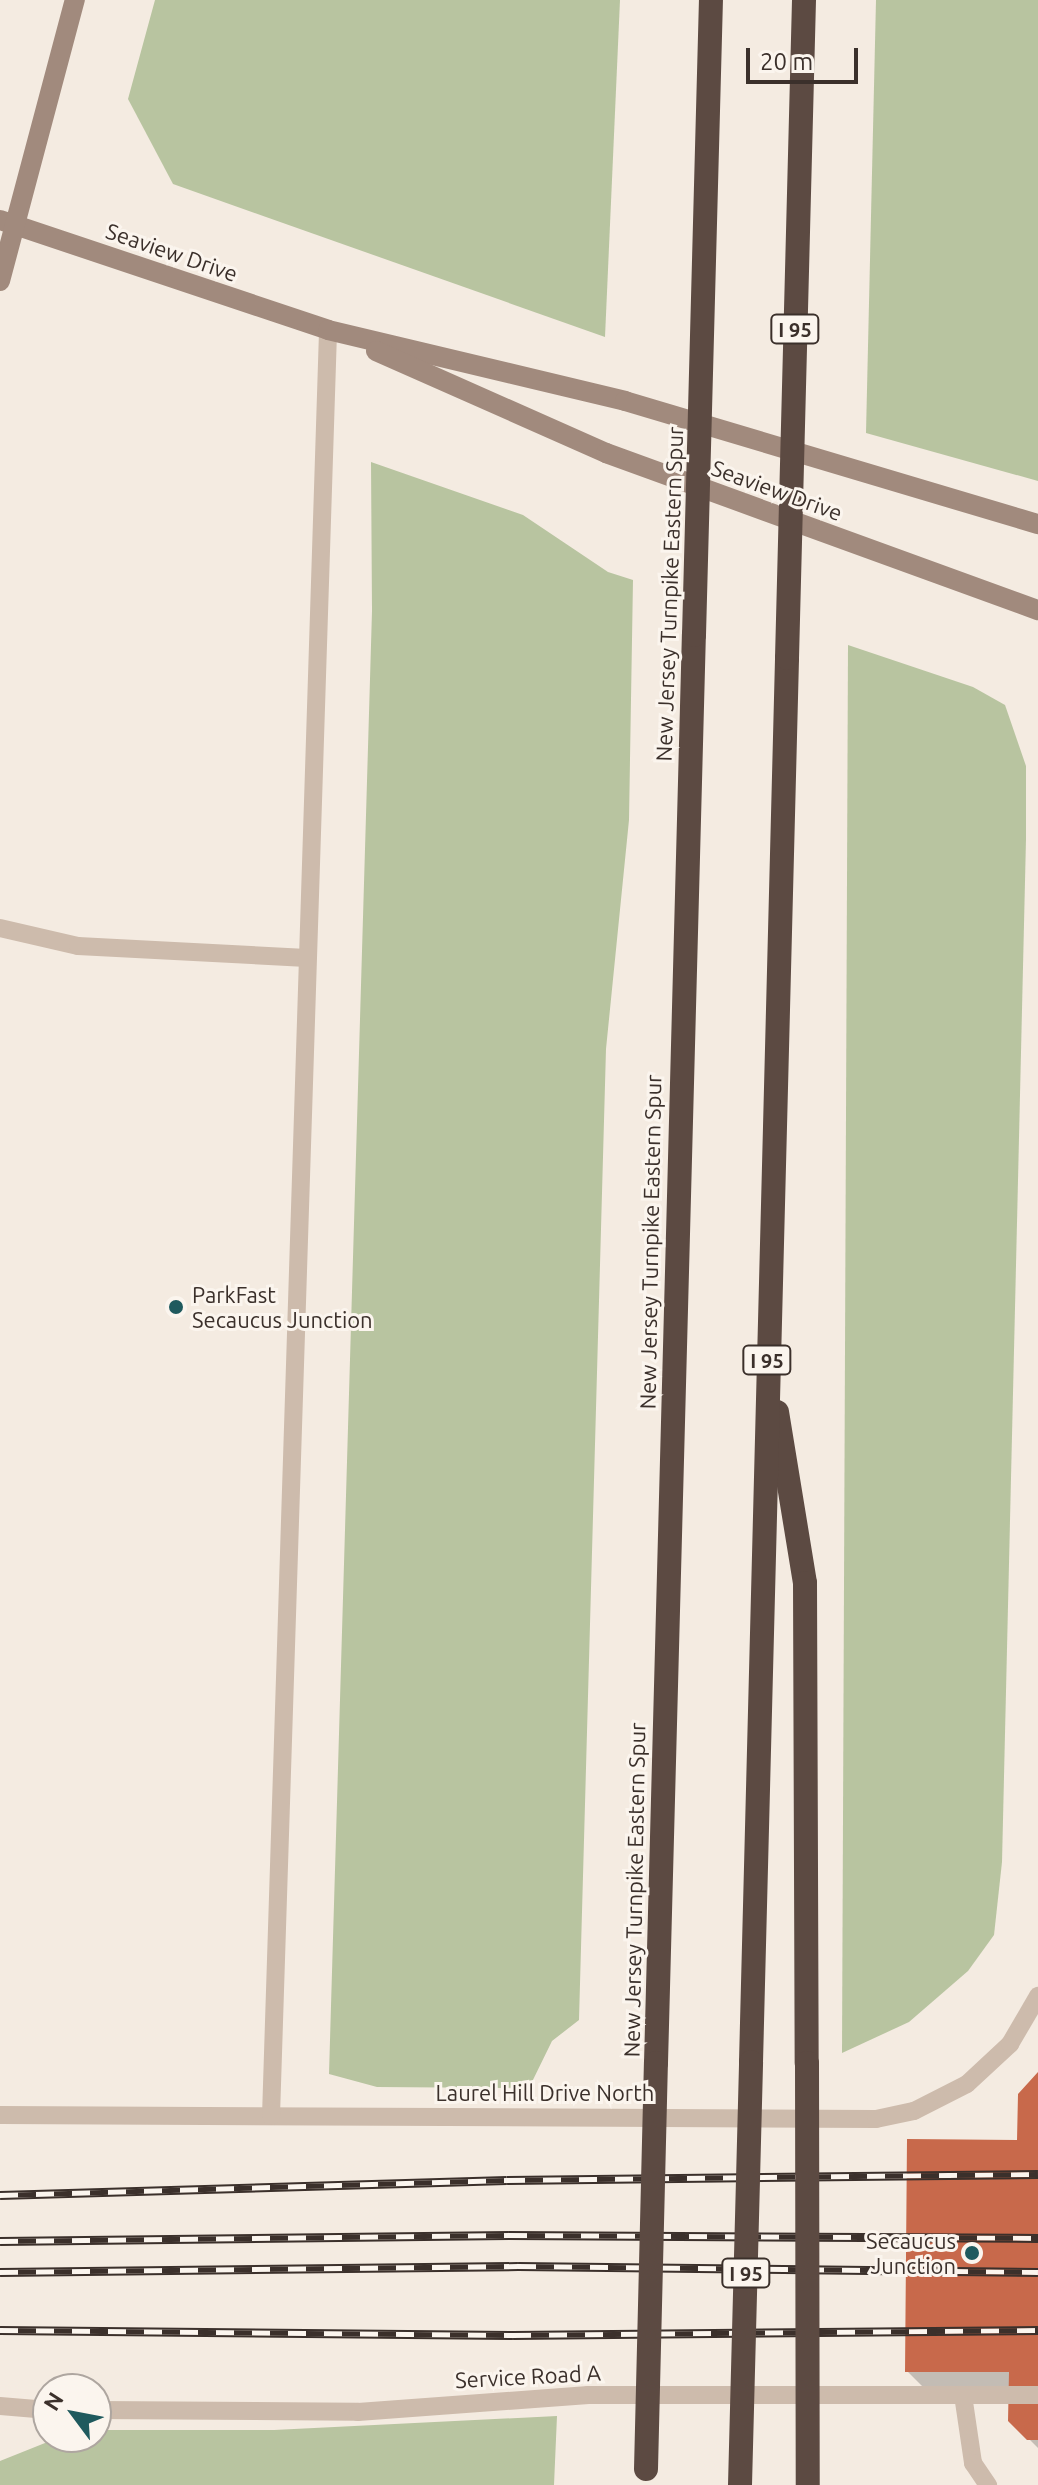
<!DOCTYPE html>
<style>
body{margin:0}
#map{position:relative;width:1038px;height:2485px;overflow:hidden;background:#f4ebe1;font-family:Ubuntu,sans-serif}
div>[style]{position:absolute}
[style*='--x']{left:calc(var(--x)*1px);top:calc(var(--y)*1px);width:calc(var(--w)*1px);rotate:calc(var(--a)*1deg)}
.green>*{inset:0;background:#b8c4a0}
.shadow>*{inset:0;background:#0003}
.building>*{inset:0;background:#c8694b}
.lane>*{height:18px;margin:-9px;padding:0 9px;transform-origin:9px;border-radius:9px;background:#cdbbac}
.secondary>*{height:20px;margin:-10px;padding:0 10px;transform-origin:10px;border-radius:10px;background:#a18a7d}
.highway>*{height:24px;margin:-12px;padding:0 12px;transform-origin:12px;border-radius:12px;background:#5c4a42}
.rail>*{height:9px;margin-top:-4.5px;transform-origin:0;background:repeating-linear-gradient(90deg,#fbf5ee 0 18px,#3b302b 0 36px);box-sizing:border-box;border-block:2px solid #3b302b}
.highway-bridge>*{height:24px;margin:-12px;padding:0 12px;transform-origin:12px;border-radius:12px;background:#5c4a42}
.dots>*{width:22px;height:22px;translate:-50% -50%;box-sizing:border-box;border:4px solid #fbf5ee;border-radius:50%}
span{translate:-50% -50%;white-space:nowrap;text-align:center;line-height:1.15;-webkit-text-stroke:6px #fbf5ee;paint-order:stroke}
.shield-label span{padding:2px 6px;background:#fbf5ee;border:2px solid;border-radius:6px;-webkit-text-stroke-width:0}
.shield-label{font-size:20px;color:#3b302b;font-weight:700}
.street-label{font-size:22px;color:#3b302b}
.poi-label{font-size:22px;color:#3b302b}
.left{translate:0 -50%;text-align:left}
.right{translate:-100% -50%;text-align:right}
.north{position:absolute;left:32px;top:2373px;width:80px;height:80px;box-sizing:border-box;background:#fbf5ee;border:2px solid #aea6a0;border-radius:50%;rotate:302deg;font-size:22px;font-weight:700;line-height:32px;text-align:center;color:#3b302b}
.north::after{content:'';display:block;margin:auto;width:28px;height:36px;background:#1f5a5e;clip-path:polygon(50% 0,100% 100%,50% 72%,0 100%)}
.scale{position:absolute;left:746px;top:48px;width:112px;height:36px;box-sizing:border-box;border:4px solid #3b302b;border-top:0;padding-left:10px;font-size:24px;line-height:28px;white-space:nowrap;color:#3b302b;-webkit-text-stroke:6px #fbf5ee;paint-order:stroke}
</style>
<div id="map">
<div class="green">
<div style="clip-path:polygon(155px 0,620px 0,605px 337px,173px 184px,128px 99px)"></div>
<div style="clip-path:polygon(876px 0,1038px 0,1038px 481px,866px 433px)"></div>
<div style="clip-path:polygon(371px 462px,523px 515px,608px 572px,633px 580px,629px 820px,606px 1049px,579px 2020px,552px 2041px,529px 2088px,377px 2087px,329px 2074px,372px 611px)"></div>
<div style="clip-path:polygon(848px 645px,973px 687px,1005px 705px,1026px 766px,1026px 839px,1002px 1862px,994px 1935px,968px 1971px,909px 2022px,842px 2053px)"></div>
<div style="clip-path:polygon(557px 2416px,554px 2485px,0 2485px,0 2461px,60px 2437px,96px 2437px,96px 2430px,274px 2430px)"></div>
</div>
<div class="shadow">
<div style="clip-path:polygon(1038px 2075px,1038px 2448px,1010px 2420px,1011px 2388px,924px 2388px,907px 2371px,1019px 2142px)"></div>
</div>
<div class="building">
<div style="clip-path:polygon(1038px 2072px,1038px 2440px,1027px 2440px,1008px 2421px,1009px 2372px,905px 2372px,907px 2139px,1017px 2140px,1018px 2094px)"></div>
</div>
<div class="lane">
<div style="--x:0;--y:928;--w:80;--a:13"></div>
<div style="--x:78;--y:946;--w:229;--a:3"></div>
<div style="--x:0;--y:2115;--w:876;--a:0.26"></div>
<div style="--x:876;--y:2119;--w:39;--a:-12"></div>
<div style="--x:914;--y:2111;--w:59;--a:-27"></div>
<div style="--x:967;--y:2084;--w:59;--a:-42.9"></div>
<div style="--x:1010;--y:2044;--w:56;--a:-59.7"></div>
<div style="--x:271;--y:2116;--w:1787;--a:-88.17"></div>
<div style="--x:963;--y:2395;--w:69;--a:81.6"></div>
<div style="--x:973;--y:2463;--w:27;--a:56"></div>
<div style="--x:0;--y:2406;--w:48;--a:4.8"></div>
<div style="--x:96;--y:2410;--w:262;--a:0.4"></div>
<div style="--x:358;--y:2412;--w:231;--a:-4.2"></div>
<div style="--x:588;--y:2395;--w:450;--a:0"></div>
</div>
<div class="secondary">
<div style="--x:0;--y:220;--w:346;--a:18.5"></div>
<div style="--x:328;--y:330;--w:305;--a:13.4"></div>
<div style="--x:625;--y:401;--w:431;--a:16.6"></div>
<div style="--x:0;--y:281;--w:291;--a:-75.1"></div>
<div style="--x:376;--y:351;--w:252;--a:23.9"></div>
<div style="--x:606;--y:453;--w:460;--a:20"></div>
</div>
<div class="highway">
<div style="--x:777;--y:1412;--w:173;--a:80.7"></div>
<div style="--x:805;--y:1583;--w:480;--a:89.8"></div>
<div style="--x:751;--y:2062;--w:1404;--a:-88.53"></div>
<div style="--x:656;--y:2063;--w:1429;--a:-88.48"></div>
</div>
<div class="rail">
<div style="--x:0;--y:2195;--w:507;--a:-1.69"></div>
<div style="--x:507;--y:2180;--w:531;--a:-0.65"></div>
<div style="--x:0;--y:2241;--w:509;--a:-0.68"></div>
<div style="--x:509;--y:2235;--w:529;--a:0.32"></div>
<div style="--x:0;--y:2272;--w:518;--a:-0.66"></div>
<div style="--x:518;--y:2266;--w:520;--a:0.66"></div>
<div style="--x:0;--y:2330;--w:513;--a:0.56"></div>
<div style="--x:513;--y:2335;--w:525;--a:-0.55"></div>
</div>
<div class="highway-bridge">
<div style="--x:694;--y:635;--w:635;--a:-88.47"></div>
<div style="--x:787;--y:658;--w:658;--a:-88.52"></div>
<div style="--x:807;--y:2063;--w:422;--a:89.9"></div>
<div style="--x:646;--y:2469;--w:406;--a:-88.6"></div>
<div style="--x:740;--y:2485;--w:423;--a:-88.5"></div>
</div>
<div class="dots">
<div style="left:176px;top:1307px;background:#1f5a5e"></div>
<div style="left:972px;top:2253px;background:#1f5a5e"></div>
</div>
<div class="shield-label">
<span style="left:795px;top:329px">I 95</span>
<span style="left:767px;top:1360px">I 95</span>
<span style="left:746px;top:2273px">I 95</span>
</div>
<div class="street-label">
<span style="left:172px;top:252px;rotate:19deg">Seaview Drive</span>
<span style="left:777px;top:490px;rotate:20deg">Seaview Drive</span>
<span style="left:669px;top:594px;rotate:-88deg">New Jersey Turnpike Eastern Spur</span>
<span style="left:650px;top:1242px;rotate:-89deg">New Jersey Turnpike Eastern Spur</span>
<span style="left:634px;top:1890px;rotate:-89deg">New Jersey Turnpike Eastern Spur</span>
<span style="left:545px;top:2093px">Laurel Hill Drive North</span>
<span style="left:528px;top:2376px;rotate:-3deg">Service Road A</span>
</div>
<div class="poi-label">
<span class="left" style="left:192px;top:1307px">ParkFast<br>Secaucus Junction</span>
<span class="right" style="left:956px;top:2253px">Secaucus<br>Junction</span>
</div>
<div class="north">N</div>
<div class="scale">20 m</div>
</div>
